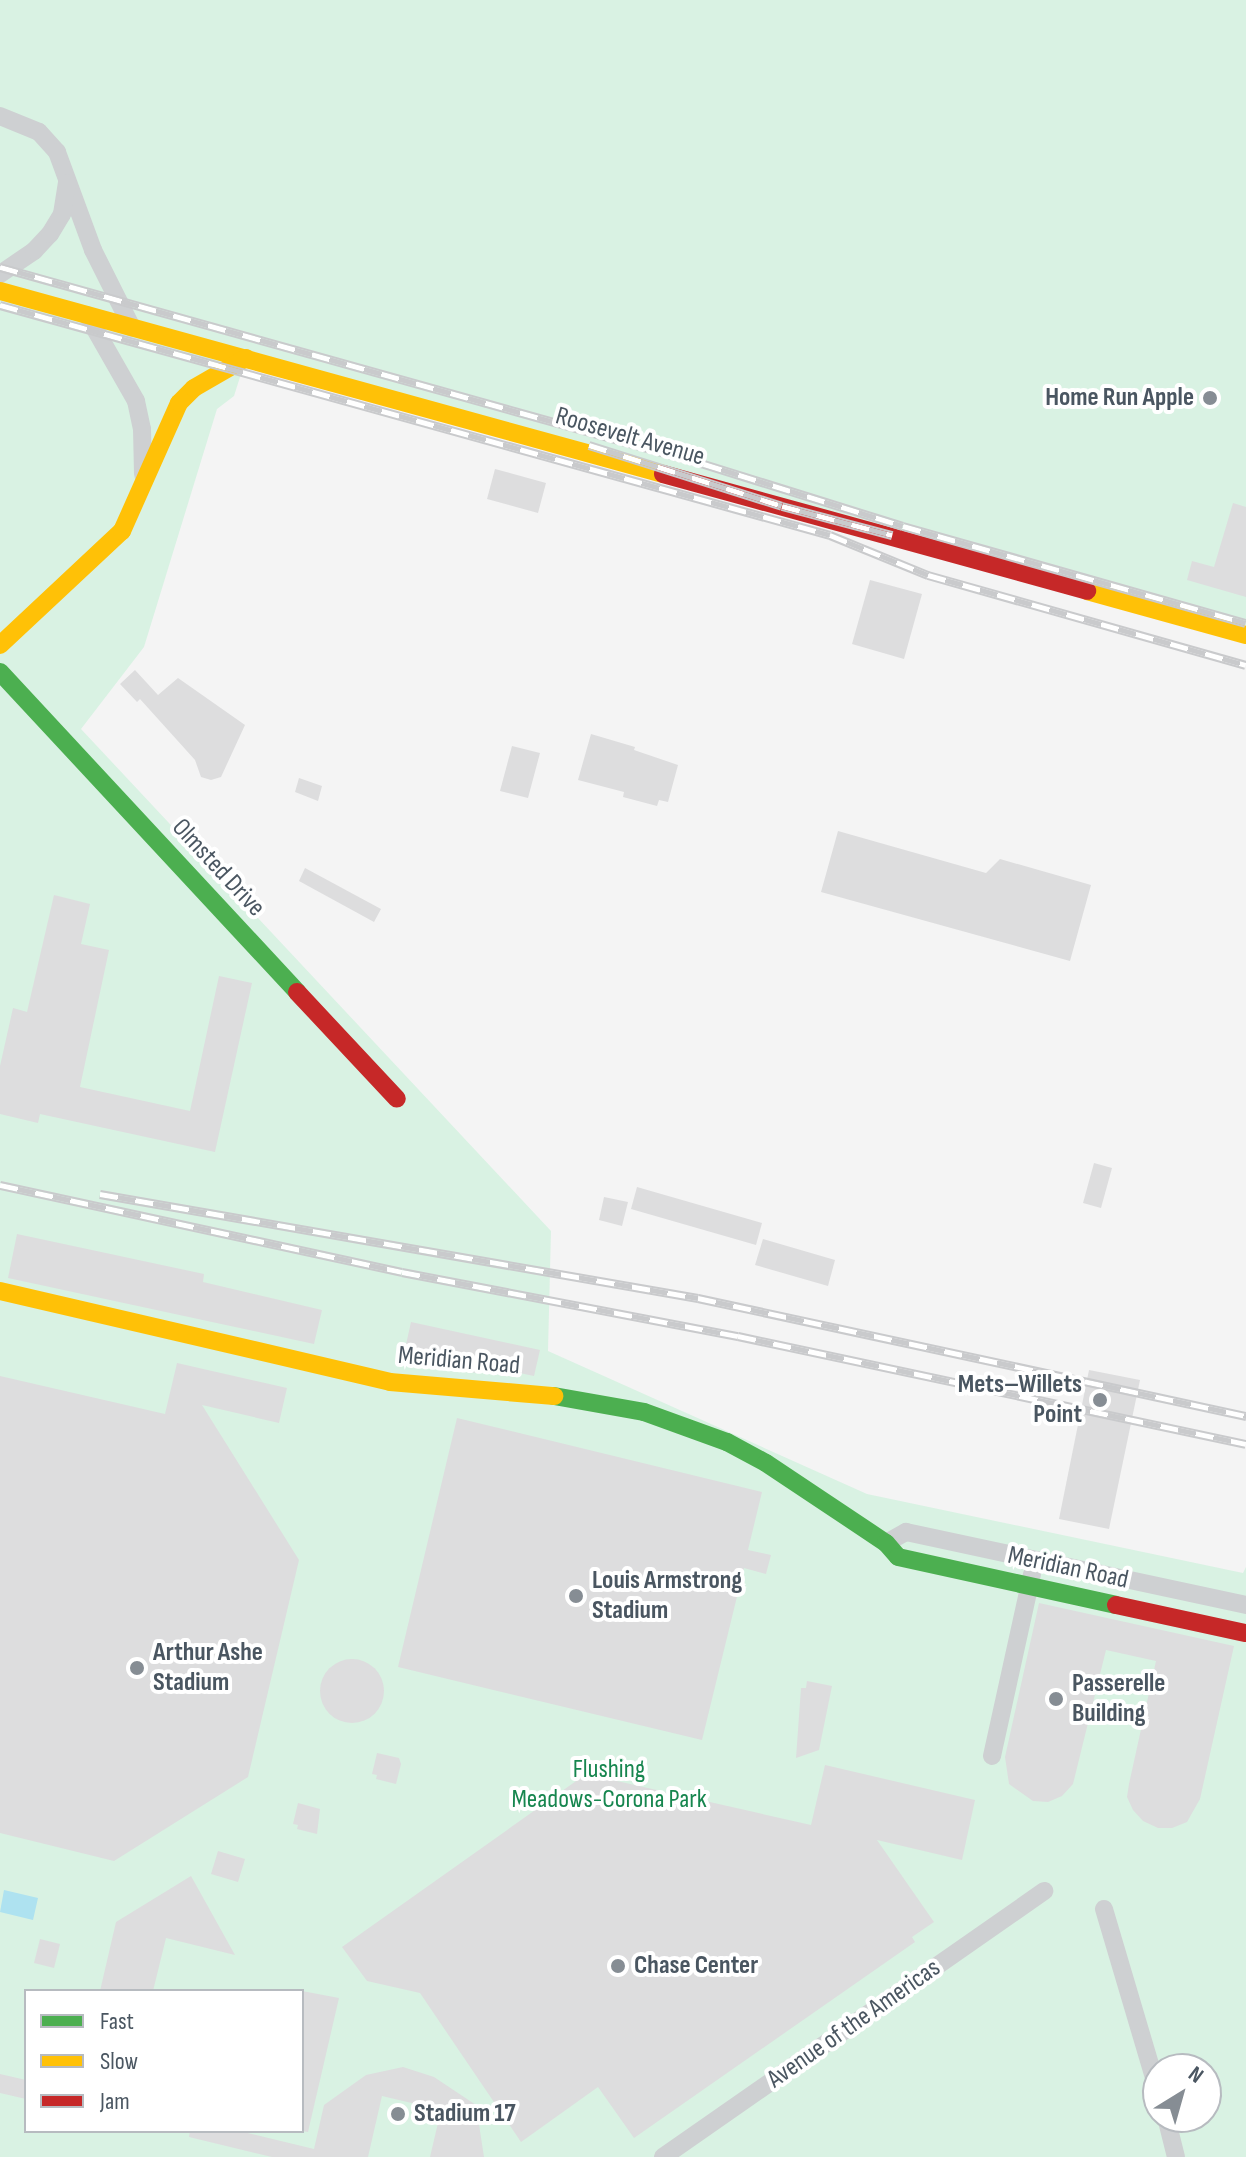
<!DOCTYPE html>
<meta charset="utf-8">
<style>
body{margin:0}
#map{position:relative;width:1246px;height:2157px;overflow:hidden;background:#f4f4f4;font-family:"Sofia Sans Condensed",sans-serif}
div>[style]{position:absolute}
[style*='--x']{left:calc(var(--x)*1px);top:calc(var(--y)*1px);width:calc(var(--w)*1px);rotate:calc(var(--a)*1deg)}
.green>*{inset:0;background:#d9f2e3}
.water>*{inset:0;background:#aee2f0}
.building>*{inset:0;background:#ddddde}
.round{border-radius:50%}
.street>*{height:18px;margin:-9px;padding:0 9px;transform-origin:9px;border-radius:9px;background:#ced0d2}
.fast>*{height:18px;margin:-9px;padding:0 9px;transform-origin:9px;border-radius:9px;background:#4caf50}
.slow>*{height:18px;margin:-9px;padding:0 9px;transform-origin:9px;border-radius:9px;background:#ffc107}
.jam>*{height:18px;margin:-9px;padding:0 9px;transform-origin:9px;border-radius:9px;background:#c62828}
.rail>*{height:9px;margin-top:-4.5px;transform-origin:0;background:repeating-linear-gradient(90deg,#fff 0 18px,#c9cacc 0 36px);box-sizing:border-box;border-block:2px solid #c9cacc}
.dots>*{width:22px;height:22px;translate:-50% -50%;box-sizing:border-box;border:4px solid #fff;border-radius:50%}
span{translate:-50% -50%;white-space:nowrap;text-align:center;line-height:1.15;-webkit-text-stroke:8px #fff;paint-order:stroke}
.poi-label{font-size:26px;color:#4a5661;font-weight:700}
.right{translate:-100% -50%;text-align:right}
.left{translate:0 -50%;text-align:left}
.street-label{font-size:26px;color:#4a5661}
.park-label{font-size:26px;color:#17864f}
.legend{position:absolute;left:24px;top:1989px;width:280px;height:144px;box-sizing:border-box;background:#fff;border:2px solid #b7bbc0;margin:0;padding:10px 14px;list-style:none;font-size:24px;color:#4a5661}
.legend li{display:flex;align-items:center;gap:16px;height:40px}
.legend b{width:40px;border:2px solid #b7bbc0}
.north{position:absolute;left:1142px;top:2053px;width:80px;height:80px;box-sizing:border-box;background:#fff;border:2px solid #b7bbc0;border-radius:50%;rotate:37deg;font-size:22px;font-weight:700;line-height:32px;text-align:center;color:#4a5661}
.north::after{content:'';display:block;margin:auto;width:28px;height:36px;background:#868d94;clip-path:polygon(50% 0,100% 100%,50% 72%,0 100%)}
</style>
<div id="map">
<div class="green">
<div style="clip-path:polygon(evenodd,0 0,1246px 0,1246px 635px,246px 358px,234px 396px,217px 409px,144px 647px,81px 729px,551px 1231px,548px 1351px,867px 1494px,1243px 1573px,1246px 1567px,1246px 2157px,0 2157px,0 0,26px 1991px,302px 1991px,302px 2131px,26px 2131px,26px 1991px,0 0,1158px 2069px,1206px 2069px,1206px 2117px,1158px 2117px,1158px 2069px)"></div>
</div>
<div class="water">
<div style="clip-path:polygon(4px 1890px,38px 1898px,33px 1920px,0 1912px)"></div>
</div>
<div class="building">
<div style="clip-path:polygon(495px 469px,546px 483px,538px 513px,487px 499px)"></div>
<div style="clip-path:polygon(1233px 503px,1246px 507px,1246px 597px,1187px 580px,1192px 561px,1214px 567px)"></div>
<div style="clip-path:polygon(870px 580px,922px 594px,904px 659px,852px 644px)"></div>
<div style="clip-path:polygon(135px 670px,158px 695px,178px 678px,245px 725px,221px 777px,211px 780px,201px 777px,195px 760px,140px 699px,137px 702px,120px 684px)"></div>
<div style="clip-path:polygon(591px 734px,635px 747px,634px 750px,678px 765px,668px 802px,659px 800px,657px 806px,623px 797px,624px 792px,578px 780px)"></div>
<div style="clip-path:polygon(512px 746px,540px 753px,528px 798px,500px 791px)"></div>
<div style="clip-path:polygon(299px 778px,322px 786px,318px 801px,295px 792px)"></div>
<div style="clip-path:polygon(838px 831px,986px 873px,1000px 859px,1091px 885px,1070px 961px,821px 892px)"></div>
<div style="clip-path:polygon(305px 868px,381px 909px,374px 922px,299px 881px)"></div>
<div style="clip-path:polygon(54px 895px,90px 904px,81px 944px,109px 950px,80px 1087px,190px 1111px,219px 976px,252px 983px,215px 1152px,40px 1114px,38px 1123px,0 1114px,0 1066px,13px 1008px,27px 1012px)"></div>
<div style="clip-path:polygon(1094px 1163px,1112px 1168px,1101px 1208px,1083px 1203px)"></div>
<div style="clip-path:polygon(637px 1187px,762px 1223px,756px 1245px,631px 1209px)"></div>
<div style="clip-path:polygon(604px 1197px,628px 1202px,622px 1226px,599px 1220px)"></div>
<div style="clip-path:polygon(17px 1234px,204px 1274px,203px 1282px,322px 1310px,314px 1344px,8px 1278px)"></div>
<div style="clip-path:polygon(763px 1239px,835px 1260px,828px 1286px,755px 1265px)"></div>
<div style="clip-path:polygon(411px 1322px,540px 1350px,534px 1376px,478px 1364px,476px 1373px,403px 1358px)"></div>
<div style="clip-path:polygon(177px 1363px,287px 1388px,279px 1423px,202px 1405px,299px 1560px,248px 1777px,114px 1861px,0 1833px,0 1376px,165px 1414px)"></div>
<div style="clip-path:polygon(1089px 1370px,1140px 1380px,1109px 1529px,1059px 1519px)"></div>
<div style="clip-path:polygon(457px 1418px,762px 1492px,748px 1550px,771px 1555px,766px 1574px,744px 1568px,702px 1740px,398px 1667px)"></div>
<div style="clip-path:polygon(1039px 1603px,1234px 1646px,1200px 1799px,1187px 1822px,1172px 1828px,1158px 1828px,1143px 1821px,1133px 1810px,1127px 1797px,1129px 1784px,1156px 1661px,1106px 1650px,1073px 1784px,1062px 1796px,1048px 1802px,1033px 1801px,1009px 1784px,1005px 1757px)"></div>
<div class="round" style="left:320px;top:1659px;width:64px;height:64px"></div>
<div style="clip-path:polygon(807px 1681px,832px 1686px,819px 1750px,796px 1758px,801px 1688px,806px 1688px)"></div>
<div style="clip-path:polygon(377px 1753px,399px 1758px,401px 1764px,396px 1784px,376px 1779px,377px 1775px,372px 1774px)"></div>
<div style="clip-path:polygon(825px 1765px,975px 1800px,962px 1860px,877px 1840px,934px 1922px,912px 1937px,915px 1942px,634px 2138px,598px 2087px,521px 2142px,420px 1993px,367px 1981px,342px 1947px,586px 1774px,811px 1825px)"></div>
<div style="clip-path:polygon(298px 1803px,320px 1809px,317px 1834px,297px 1829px,298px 1825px,293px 1824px)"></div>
<div style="clip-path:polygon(218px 1851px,245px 1859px,238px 1882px,211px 1874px)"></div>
<div style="clip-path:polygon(191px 1876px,235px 1955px,166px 1938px,153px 1991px,100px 1991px,116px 1922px)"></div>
<div style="clip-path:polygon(40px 1939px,60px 1944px,54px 1968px,34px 1963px)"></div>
<div style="clip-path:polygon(302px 1991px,339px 1998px,308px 2132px,302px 2131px)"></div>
<div style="clip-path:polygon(403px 2067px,434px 2077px,476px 2105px,484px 2157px,430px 2157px,441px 2110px,382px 2096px,368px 2157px,272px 2157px,189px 2137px,190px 2131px,239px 2131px,314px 2149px,324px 2105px,366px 2075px)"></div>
<div style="clip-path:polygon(0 2074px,26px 2080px,26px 2099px,0 2093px)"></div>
</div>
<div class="street">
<div style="--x:0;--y:116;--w:42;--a:22.3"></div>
<div style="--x:39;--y:132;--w:27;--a:48"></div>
<div style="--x:57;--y:152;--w:104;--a:69.8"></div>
<div style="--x:93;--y:250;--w:87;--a:63.4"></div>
<div style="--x:0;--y:274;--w:41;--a:-34.1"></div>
<div style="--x:34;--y:251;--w:23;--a:-47"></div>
<div style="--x:50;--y:234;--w:23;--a:-59"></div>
<div style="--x:62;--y:214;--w:31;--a:-81"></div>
<div style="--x:87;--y:315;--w:99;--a:60.3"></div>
<div style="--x:136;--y:401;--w:29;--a:78"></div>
<div style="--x:142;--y:429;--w:45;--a:88.7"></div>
<div style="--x:886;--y:1543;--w:23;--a:-29"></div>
<div style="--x:906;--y:1532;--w:348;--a:12.1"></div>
<div style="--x:992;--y:1756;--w:186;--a:-77.6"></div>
<div style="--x:1104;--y:1909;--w:190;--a:73.5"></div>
<div style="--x:1166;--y:2117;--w:41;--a:76"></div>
<div style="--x:663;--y:2157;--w:465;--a:-34.9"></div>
</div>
<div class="fast">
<div style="--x:0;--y:672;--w:437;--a:47.1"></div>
<div style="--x:554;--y:1396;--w:91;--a:10.1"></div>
<div style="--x:644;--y:1412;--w:88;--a:19.9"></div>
<div style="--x:727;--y:1442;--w:44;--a:28.3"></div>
<div style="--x:766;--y:1463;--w:144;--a:33.7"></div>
<div style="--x:886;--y:1543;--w:18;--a:49"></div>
<div style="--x:898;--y:1557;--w:223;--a:12.4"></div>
</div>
<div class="slow">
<div style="--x:0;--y:291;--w:688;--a:15.43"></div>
<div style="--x:1087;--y:591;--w:165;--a:15.5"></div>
<div style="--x:0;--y:645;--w:167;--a:-43.1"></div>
<div style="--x:122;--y:531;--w:140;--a:-66"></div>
<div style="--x:179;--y:403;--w:21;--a:-45"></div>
<div style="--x:194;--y:388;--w:60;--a:-30"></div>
<div style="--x:0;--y:1291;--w:400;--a:13.1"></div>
<div style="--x:390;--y:1382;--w:165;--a:4.9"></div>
</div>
<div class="jam">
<div style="--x:663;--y:474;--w:440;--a:15.4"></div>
<div style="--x:297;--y:992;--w:146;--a:46.9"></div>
<div style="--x:1116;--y:1605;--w:133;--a:12.2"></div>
</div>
<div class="rail">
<div style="--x:0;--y:267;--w:731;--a:15.63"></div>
<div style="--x:704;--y:464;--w:208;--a:17.3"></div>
<div style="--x:903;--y:526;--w:356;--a:15.8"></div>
<div style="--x:0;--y:305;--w:861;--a:15.49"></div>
<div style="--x:830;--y:535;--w:106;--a:22.2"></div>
<div style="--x:928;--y:575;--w:330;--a:15.8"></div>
<div style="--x:589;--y:445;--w:202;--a:17.5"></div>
<div style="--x:782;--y:506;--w:114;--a:14.8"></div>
<div style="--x:0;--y:1185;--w:411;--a:12.2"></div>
<div style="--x:402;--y:1272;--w:342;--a:10.8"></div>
<div style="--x:738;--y:1336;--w:519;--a:12"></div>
<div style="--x:100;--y:1194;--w:607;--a:9.87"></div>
<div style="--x:698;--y:1298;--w:561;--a:12.15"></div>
</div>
<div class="dots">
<div style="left:1210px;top:398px;background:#868d94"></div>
<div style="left:1100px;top:1400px;background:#868d94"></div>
<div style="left:576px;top:1596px;background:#868d94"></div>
<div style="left:137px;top:1668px;background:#868d94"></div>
<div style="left:1056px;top:1699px;background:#868d94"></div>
<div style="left:618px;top:1966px;background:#868d94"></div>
<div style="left:398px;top:2114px;background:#868d94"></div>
</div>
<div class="poi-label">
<span class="right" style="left:1194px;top:398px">Home Run Apple</span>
<span class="right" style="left:1082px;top:1400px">Mets–Willets<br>Point</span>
<span class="left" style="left:592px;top:1596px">Louis Armstrong<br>Stadium</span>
<span class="left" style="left:153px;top:1668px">Arthur Ashe<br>Stadium</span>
<span class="left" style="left:1072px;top:1699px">Passerelle<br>Building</span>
<span class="left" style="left:634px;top:1966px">Chase Center</span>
<span class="left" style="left:414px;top:2114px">Stadium 17</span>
</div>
<div class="street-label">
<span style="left:630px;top:437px;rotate:16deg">Roosevelt Avenue</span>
<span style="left:218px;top:868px;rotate:47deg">Olmsted Drive</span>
<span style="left:459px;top:1361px;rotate:5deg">Meridian Road</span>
<span style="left:1068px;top:1568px;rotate:12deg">Meridian Road</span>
<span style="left:854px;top:2024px;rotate:-35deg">Avenue of the Americas</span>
</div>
<div class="park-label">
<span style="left:609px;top:1785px">Flushing<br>Meadows-Corona Park</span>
</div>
<ul class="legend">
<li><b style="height:10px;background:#4caf50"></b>Fast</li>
<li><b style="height:10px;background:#ffc107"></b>Slow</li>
<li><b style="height:10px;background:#c62828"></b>Jam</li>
</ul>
<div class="north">N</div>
</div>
